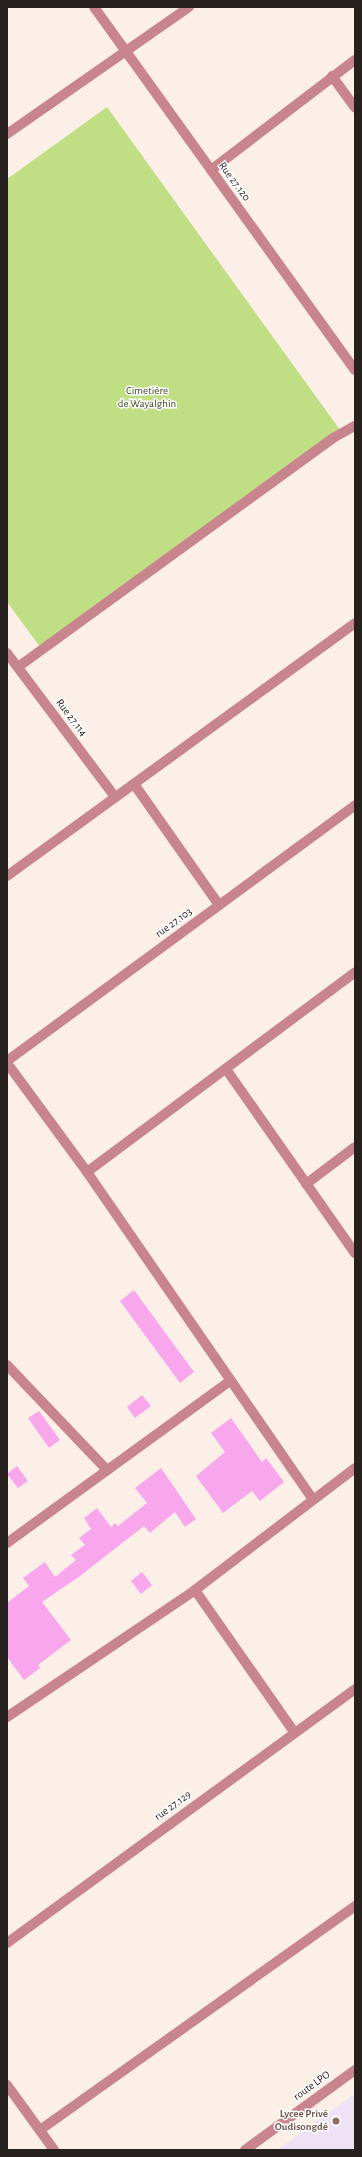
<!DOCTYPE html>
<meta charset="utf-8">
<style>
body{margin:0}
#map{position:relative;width:362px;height:2157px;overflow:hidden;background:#fcefe8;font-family:"Alegreya Sans",sans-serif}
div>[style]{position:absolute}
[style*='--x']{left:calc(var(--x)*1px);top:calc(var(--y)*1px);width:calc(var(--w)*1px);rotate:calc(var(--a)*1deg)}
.education>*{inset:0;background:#efe2f6}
.green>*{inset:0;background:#c0de83}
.building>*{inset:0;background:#f8a7ed}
.minor>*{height:10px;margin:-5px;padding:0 5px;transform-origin:5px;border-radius:5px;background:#c9858e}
.tertiary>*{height:10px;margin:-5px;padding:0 5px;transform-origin:5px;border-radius:5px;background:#c9858e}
.dots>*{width:11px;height:11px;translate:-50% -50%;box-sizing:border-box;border:2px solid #fff;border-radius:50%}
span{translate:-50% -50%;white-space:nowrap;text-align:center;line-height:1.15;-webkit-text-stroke:3px #fff;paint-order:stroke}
.street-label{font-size:11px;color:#26211f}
.park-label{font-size:11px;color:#39461e}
.education-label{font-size:11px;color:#785e54;font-weight:700}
.right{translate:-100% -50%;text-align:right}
.frame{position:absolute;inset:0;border:8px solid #26211f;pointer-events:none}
</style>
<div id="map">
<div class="education">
<div style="clip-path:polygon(355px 2094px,355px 2150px,279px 2150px,280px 2148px)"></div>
</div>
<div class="green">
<div style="clip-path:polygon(107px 107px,340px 430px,40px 647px,7px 602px,7px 179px)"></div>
</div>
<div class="building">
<div style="clip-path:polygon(134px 1290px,194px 1372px,180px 1383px,120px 1301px)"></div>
<div style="clip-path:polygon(142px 1395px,151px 1406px,135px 1418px,127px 1407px)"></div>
<div style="clip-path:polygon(39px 1411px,60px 1440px,49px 1448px,28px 1418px)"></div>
<div style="clip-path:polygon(231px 1418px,262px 1462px,266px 1458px,284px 1482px,260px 1501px,252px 1491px,223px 1513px,196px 1476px,225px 1452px,211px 1433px)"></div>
<div style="clip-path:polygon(17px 1466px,28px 1481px,18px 1488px,7px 1474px)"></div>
<div style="clip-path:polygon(161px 1468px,196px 1519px,185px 1527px,175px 1512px,150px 1533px,144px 1526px,80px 1576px,42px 1602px,71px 1640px,38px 1665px,40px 1668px,24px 1680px,7px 1657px,7px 1603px,29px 1586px,23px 1578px,45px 1562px,55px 1577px,76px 1560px,71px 1555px,85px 1545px,79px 1538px,91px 1529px,84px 1518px,97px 1508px,111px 1527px,115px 1523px,118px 1526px,147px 1503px,135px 1488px)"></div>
<div style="clip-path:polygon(142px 1572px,152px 1585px,141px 1594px,131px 1581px)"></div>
</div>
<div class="minor">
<div style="--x:332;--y:76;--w:39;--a:54"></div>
<div style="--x:7;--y:134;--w:222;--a:-34.9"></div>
<div style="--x:211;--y:170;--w:181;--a:-37.4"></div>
<div style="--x:7;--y:653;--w:180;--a:53.1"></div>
<div style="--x:18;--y:667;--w:389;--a:-36"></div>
<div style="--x:333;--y:438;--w:25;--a:-29"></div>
<div style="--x:134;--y:784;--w:148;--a:54.9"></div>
<div style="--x:7;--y:876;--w:430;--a:-36"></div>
<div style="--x:7;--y:1061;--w:432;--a:-36.3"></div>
<div style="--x:7;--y:1063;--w:135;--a:53.7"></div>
<div style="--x:87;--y:1172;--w:397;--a:55.4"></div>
<div style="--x:226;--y:1069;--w:225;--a:55"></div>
<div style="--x:87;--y:1172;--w:334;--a:-36.7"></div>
<div style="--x:306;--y:1184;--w:61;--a:-37.1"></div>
<div style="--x:7;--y:1365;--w:145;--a:46.4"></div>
<div style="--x:7;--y:1543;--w:276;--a:-36"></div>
<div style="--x:195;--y:1590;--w:173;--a:55.1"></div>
<div style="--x:7;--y:1717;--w:227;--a:-34"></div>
<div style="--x:195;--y:1590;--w:201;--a:-37.3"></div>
<div style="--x:7;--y:1943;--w:431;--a:-36.1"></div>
<div style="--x:7;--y:2085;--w:80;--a:54.1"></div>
<div style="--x:40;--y:2130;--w:387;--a:-35.4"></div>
<div style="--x:245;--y:2150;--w:136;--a:-36"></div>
</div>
<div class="tertiary">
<div style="--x:94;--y:7;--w:447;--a:54.3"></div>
</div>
<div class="dots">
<div style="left:336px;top:2121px;background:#8d6e63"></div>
</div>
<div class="street-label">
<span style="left:234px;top:182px;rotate:54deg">Rue 27.120</span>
<span style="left:71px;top:718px;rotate:53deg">Rue 27.114</span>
<span style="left:174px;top:923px;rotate:-36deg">rue 27.103</span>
<span style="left:173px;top:1806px;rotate:-36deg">rue 27.129</span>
<span style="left:312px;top:2086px;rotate:-36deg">route LPO</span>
</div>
<div class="park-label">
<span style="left:147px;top:398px">Cimetière<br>de Wayalghin</span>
</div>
<div class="education-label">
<span class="right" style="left:328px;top:2121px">Lycee Privé<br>Oudisongdé</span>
</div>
<div class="frame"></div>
</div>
